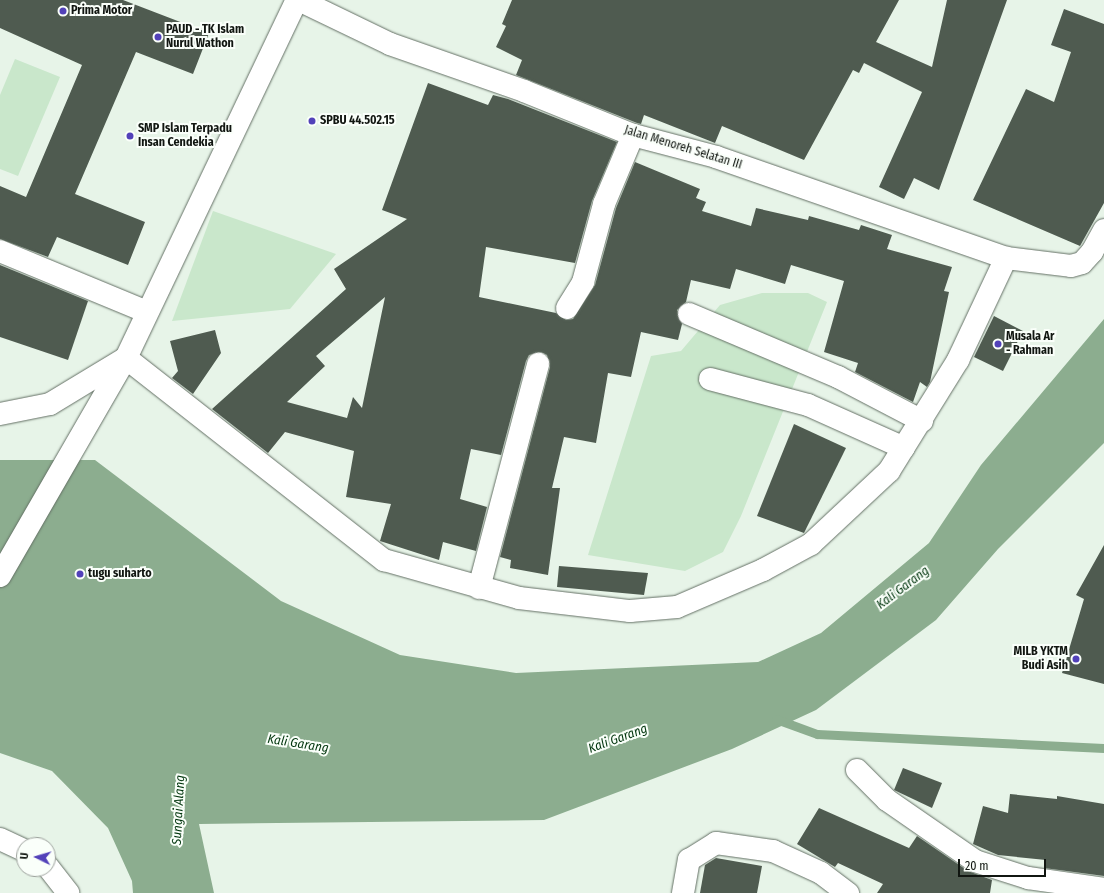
<!DOCTYPE html>
<style>
body{margin:0}
#map{position:relative;width:1104px;height:893px;overflow:hidden;background:#e7f4e8;font-family:"Fira Sans Condensed",sans-serif}
div>[style]{position:absolute}
[style*='--x']{left:calc(var(--x)*1px);top:calc(var(--y)*1px);width:calc(var(--w)*1px);rotate:calc(var(--a)*1deg)}
.green>*{inset:0;background:#c9e7cb}
.water>*{inset:0;background:#8cad8f}
.stream>*{height:9px;margin:-4.5px;padding:0 4.5px;transform-origin:4.5px;border-radius:4.5px;background:#8cad8f}
.building>*{inset:0;background:#4f5b50}
.roads{filter:drop-shadow(0 0 1px #647065) drop-shadow(0 0 1px #647065)}
.street>*{height:22px;margin:-11px;padding:0 11px;transform-origin:11px;border-radius:11px;background:#fff}
.dots>*{width:11px;height:11px;translate:-50% -50%;box-sizing:border-box;border:2px solid #fafffa;border-radius:50%}
span{translate:-50% -50%;white-space:nowrap;text-align:center;line-height:1.15;-webkit-text-stroke:4px #fafffa;paint-order:stroke}
.poi-label{font-size:12px;color:#111611;font-weight:700}
.left{translate:0 -50%;text-align:left}
.right{translate:-100% -50%;text-align:right}
.street-label{font-size:12px;color:#111611}
.water-label{font-size:13px;color:#00350d;font-style:italic}
.north{position:absolute;left:16px;top:837px;width:40px;height:40px;box-sizing:border-box;background:#fafffa;border:1px solid #9da29d;border-radius:50%;rotate:275deg;font-size:11px;font-weight:700;line-height:16px;text-align:center;color:#111611}
.north::after{content:'';display:block;margin:auto;width:14px;height:18px;background:#5241b9;clip-path:polygon(50% 0,100% 100%,50% 72%,0 100%)}
.scale{position:absolute;left:958px;top:859px;width:88px;height:18px;box-sizing:border-box;border:2px solid #111611;border-top:0;padding-left:5px;font-size:12px;line-height:14px;white-space:nowrap;color:#111611;-webkit-text-stroke:3px #fafffa;paint-order:stroke}
</style>
<div id="map">
<div class="green">
<div style="clip-path:polygon(15px 59px,60px 77px,18px 176px,0 169px,0 95px)"></div>
<div style="clip-path:polygon(213px 211px,336px 254px,290px 309px,172px 321px)"></div>
<div style="clip-path:polygon(762px 293px,808px 293px,827px 302px,741px 516px,723px 552px,685px 571px,588px 555px,651px 356px,681px 351px,720px 305px)"></div>
</div>
<div class="water">
<div style="clip-path:polygon(1104px 319px,1104px 443px,998px 549px,936px 620px,816px 710px,732px 749px,544px 820px,199px 824px,214px 893px,133px 893px,132px 881px,108px 828px,52px 771px,0 753px,0 460px,95px 460px,281px 601px,400px 655px,516px 673px,758px 662px,821px 633px,929px 543px,981px 465px)"></div>
</div>
<div class="stream">
<div style="--x:776;--y:719;--w:44;--a:20.1"></div>
<div style="--x:817;--y:734;--w:287;--a:2.8"></div>
</div>
<div class="building">
<div style="clip-path:polygon(0 0,123px 0,209px 33px,193px 74px,136px 52px,75px 194px,145px 222px,128px 265px,57px 237px,48px 257px,0 239px,0 186px,26px 197px,82px 65px,0 28px)"></div>
<div style="clip-path:polygon(512px 0,899px 0,876px 42px,932px 67px,947px 0,1007px 0,939px 190px,914px 178px,904px 199px,879px 187px,922px 92px,864px 63px,859px 73px,853px 70px,804px 160px,722px 126px,715px 143px,644px 115px,641px 124px,637px 123px,516px 75px,522px 60px,496px 47px,506px 26px,502px 24px)"></div>
<div style="clip-path:polygon(1064px 9px,1104px 24px,1104px 203px,1080px 246px,973px 200px,1026px 89px,1054px 102px,1071px 52px,1051px 45px)"></div>
<div style="clip-path:polygon(evenodd,428px 83px,488px 105px,493px 95px,508px 99px,617px 142px,592px 201px,575px 263px,486px 247px,479px 297px,556px 313px,566px 320px,573px 319px,595px 285px,616px 208px,635px 162px,700px 189px,696px 198px,706px 202px,702px 211px,751px 226px,756px 208px,808px 220px,809px 216px,859px 230px,861px 225px,892px 235px,887px 249px,952px 267px,944px 291px,949px 292px,930px 382px,927px 387px,920px 382px,913px 402px,855px 372px,858px 363px,824px 352px,844px 281px,791px 265px,785px 284px,736px 269px,730px 289px,691px 280px,686px 302px,677px 310px,682px 324px,678px 340px,641px 332px,631px 377px,608px 373px,596px 443px,564px 437px,552px 488px,560px 488px,548px 575px,510px 568px,511px 560px,500px 557px,550px 367px,547px 355px,541px 352px,529px 355px,526px 361px,501px 455px,471px 449px,460px 499px,487px 507px,476px 551px,443px 542px,439px 560px,380px 541px,391px 504px,346px 497px,354px 451px,285px 432px,268px 453px,212px 409px,346px 289px,334px 269px,407px 219px,382px 210px,428px 83px,385px 297px,362px 408px,353px 397px,347px 418px,287px 402px,325px 366px,316px 356px,385px 297px)"></div>
<div style="clip-path:polygon(0 265px,88px 301px,68px 360px,0 337px)"></div>
<div style="clip-path:polygon(994px 316px,1023px 331px,1003px 371px,974px 357px)"></div>
<div style="clip-path:polygon(215px 330px,221px 353px,193px 394px,172px 378px,178px 371px,170px 341px)"></div>
<div style="clip-path:polygon(794px 424px,846px 448px,804px 533px,757px 516px)"></div>
<div style="clip-path:polygon(1104px 545px,1104px 684px,1062px 673px,1084px 599px,1076px 595px)"></div>
<div style="clip-path:polygon(559px 566px,648px 573px,644px 595px,557px 587px)"></div>
<div style="clip-path:polygon(903px 768px,942px 783px,932px 808px,894px 790px)"></div>
<div style="clip-path:polygon(1010px 794px,1057px 799px,1057px 796px,1104px 804px,1104px 876px,1044px 868px,1046px 860px,998px 855px,973px 844px,983px 806px,1008px 813px)"></div>
<div style="clip-path:polygon(819px 808px,909px 848px,917px 836px,968px 871px,992px 880px,990px 893px,877px 893px,883px 884px,838px 863px,835px 867px,797px 844px)"></div>
<div style="clip-path:polygon(716px 858px,762px 866px,757px 893px,700px 893px,705px 865px)"></div>
</div>
<div class="roads">
<div class="street">
<div style="--x:299;--y:0;--w:101;--a:25.8"></div>
<div style="--x:390;--y:44;--w:142;--a:19.3"></div>
<div style="--x:524;--y:91;--w:118;--a:22"></div>
<div style="--x:633;--y:135;--w:86;--a:14.8"></div>
<div style="--x:716;--y:157;--w:307;--a:19.2"></div>
<div style="--x:1006;--y:258;--w:65;--a:7"></div>
<div style="--x:1071;--y:266;--w:11;--a:-15"></div>
<div style="--x:1082;--y:263;--w:15;--a:-48"></div>
<div style="--x:1092;--y:252;--w:25;--a:-61"></div>
<div style="--x:0;--y:251;--w:159;--a:22.5"></div>
<div style="--x:567;--y:308;--w:31;--a:-58"></div>
<div style="--x:583;--y:282;--w:81;--a:-74.9"></div>
<div style="--x:604;--y:204;--w:75;--a:-67.2"></div>
<div style="--x:689;--y:314;--w:162;--a:22.9"></div>
<div style="--x:838;--y:377;--w:95;--a:27.6"></div>
<div style="--x:710;--y:379;--w:101;--a:14.9"></div>
<div style="--x:808;--y:405;--w:105;--a:24.1"></div>
<div style="--x:0;--y:414;--w:51;--a:-11.3"></div>
<div style="--x:50;--y:404;--w:89;--a:-31.2"></div>
<div style="--x:126;--y:358;--w:328;--a:38.1"></div>
<div style="--x:384;--y:560;--w:140;--a:15.7"></div>
<div style="--x:519;--y:598;--w:112;--a:6.7"></div>
<div style="--x:630;--y:611;--w:47;--a:-4.9"></div>
<div style="--x:677;--y:607;--w:94;--a:-23.3"></div>
<div style="--x:763;--y:570;--w:55;--a:-28.4"></div>
<div style="--x:811;--y:544;--w:107;--a:-43.1"></div>
<div style="--x:889;--y:471;--w:131;--a:-58.1"></div>
<div style="--x:958;--y:360;--w:113;--a:-64.8"></div>
<div style="--x:0;--y:576;--w:252;--a:-60"></div>
<div style="--x:126;--y:358;--w:397;--a:-64.5"></div>
<div style="--x:479;--y:588;--w:232;--a:-75.2"></div>
<div style="--x:857;--y:770;--w:42;--a:45"></div>
<div style="--x:887;--y:800;--w:107;--a:34.7"></div>
<div style="--x:975;--y:861;--w:56;--a:17.8"></div>
<div style="--x:1028;--y:878;--w:77;--a:8.2"></div>
<div style="--x:0;--y:839;--w:26;--a:25"></div>
<div style="--x:48;--y:867;--w:33;--a:52"></div>
<div style="--x:683;--y:893;--w:34;--a:-80"></div>
<div style="--x:689;--y:860;--w:32;--a:-32"></div>
<div style="--x:716;--y:843;--w:58;--a:8"></div>
<div style="--x:773;--y:851;--w:53;--a:24.6"></div>
<div style="--x:821;--y:873;--w:34;--a:37"></div>
</div>
</div>
<div class="dots">
<div style="left:63px;top:11px;background:#5241b9"></div>
<div style="left:158px;top:37px;background:#5241b9"></div>
<div style="left:312px;top:121px;background:#5241b9"></div>
<div style="left:130px;top:136px;background:#5241b9"></div>
<div style="left:998px;top:344px;background:#5241b9"></div>
<div style="left:80px;top:574px;background:#5241b9"></div>
<div style="left:1076px;top:659px;background:#5241b9"></div>
</div>
<div class="poi-label">
<span class="left" style="left:71px;top:11px">Prima Motor</span>
<span class="left" style="left:166px;top:37px">PAUD - TK Islam<br>Nurul Wathon</span>
<span class="left" style="left:320px;top:121px">SPBU 44.502.15</span>
<span class="left" style="left:138px;top:136px">SMP Islam Terpadu<br>Insan Cendekia</span>
<span class="left" style="left:1006px;top:344px">Musala Ar<br>- Rahman</span>
<span class="left" style="left:88px;top:574px">tugu suharto</span>
<span class="right" style="left:1068px;top:659px">MILB YKTM<br>Budi Asih</span>
</div>
<div class="street-label">
<span style="left:683px;top:148px;rotate:17deg">Jalan Menoreh Selatan III</span>
</div>
<div class="water-label">
<span style="left:903px;top:588px;rotate:-37deg">Kali Garang</span>
<span style="left:618px;top:739px;rotate:-20deg">Kali Garang</span>
<span style="left:298px;top:744px;rotate:9deg">Kali Garang</span>
<span style="left:179px;top:810px;rotate:-87deg">Sungai Alang</span>
</div>
<div class="north">U</div>
<div class="scale">20 m</div>
</div>
